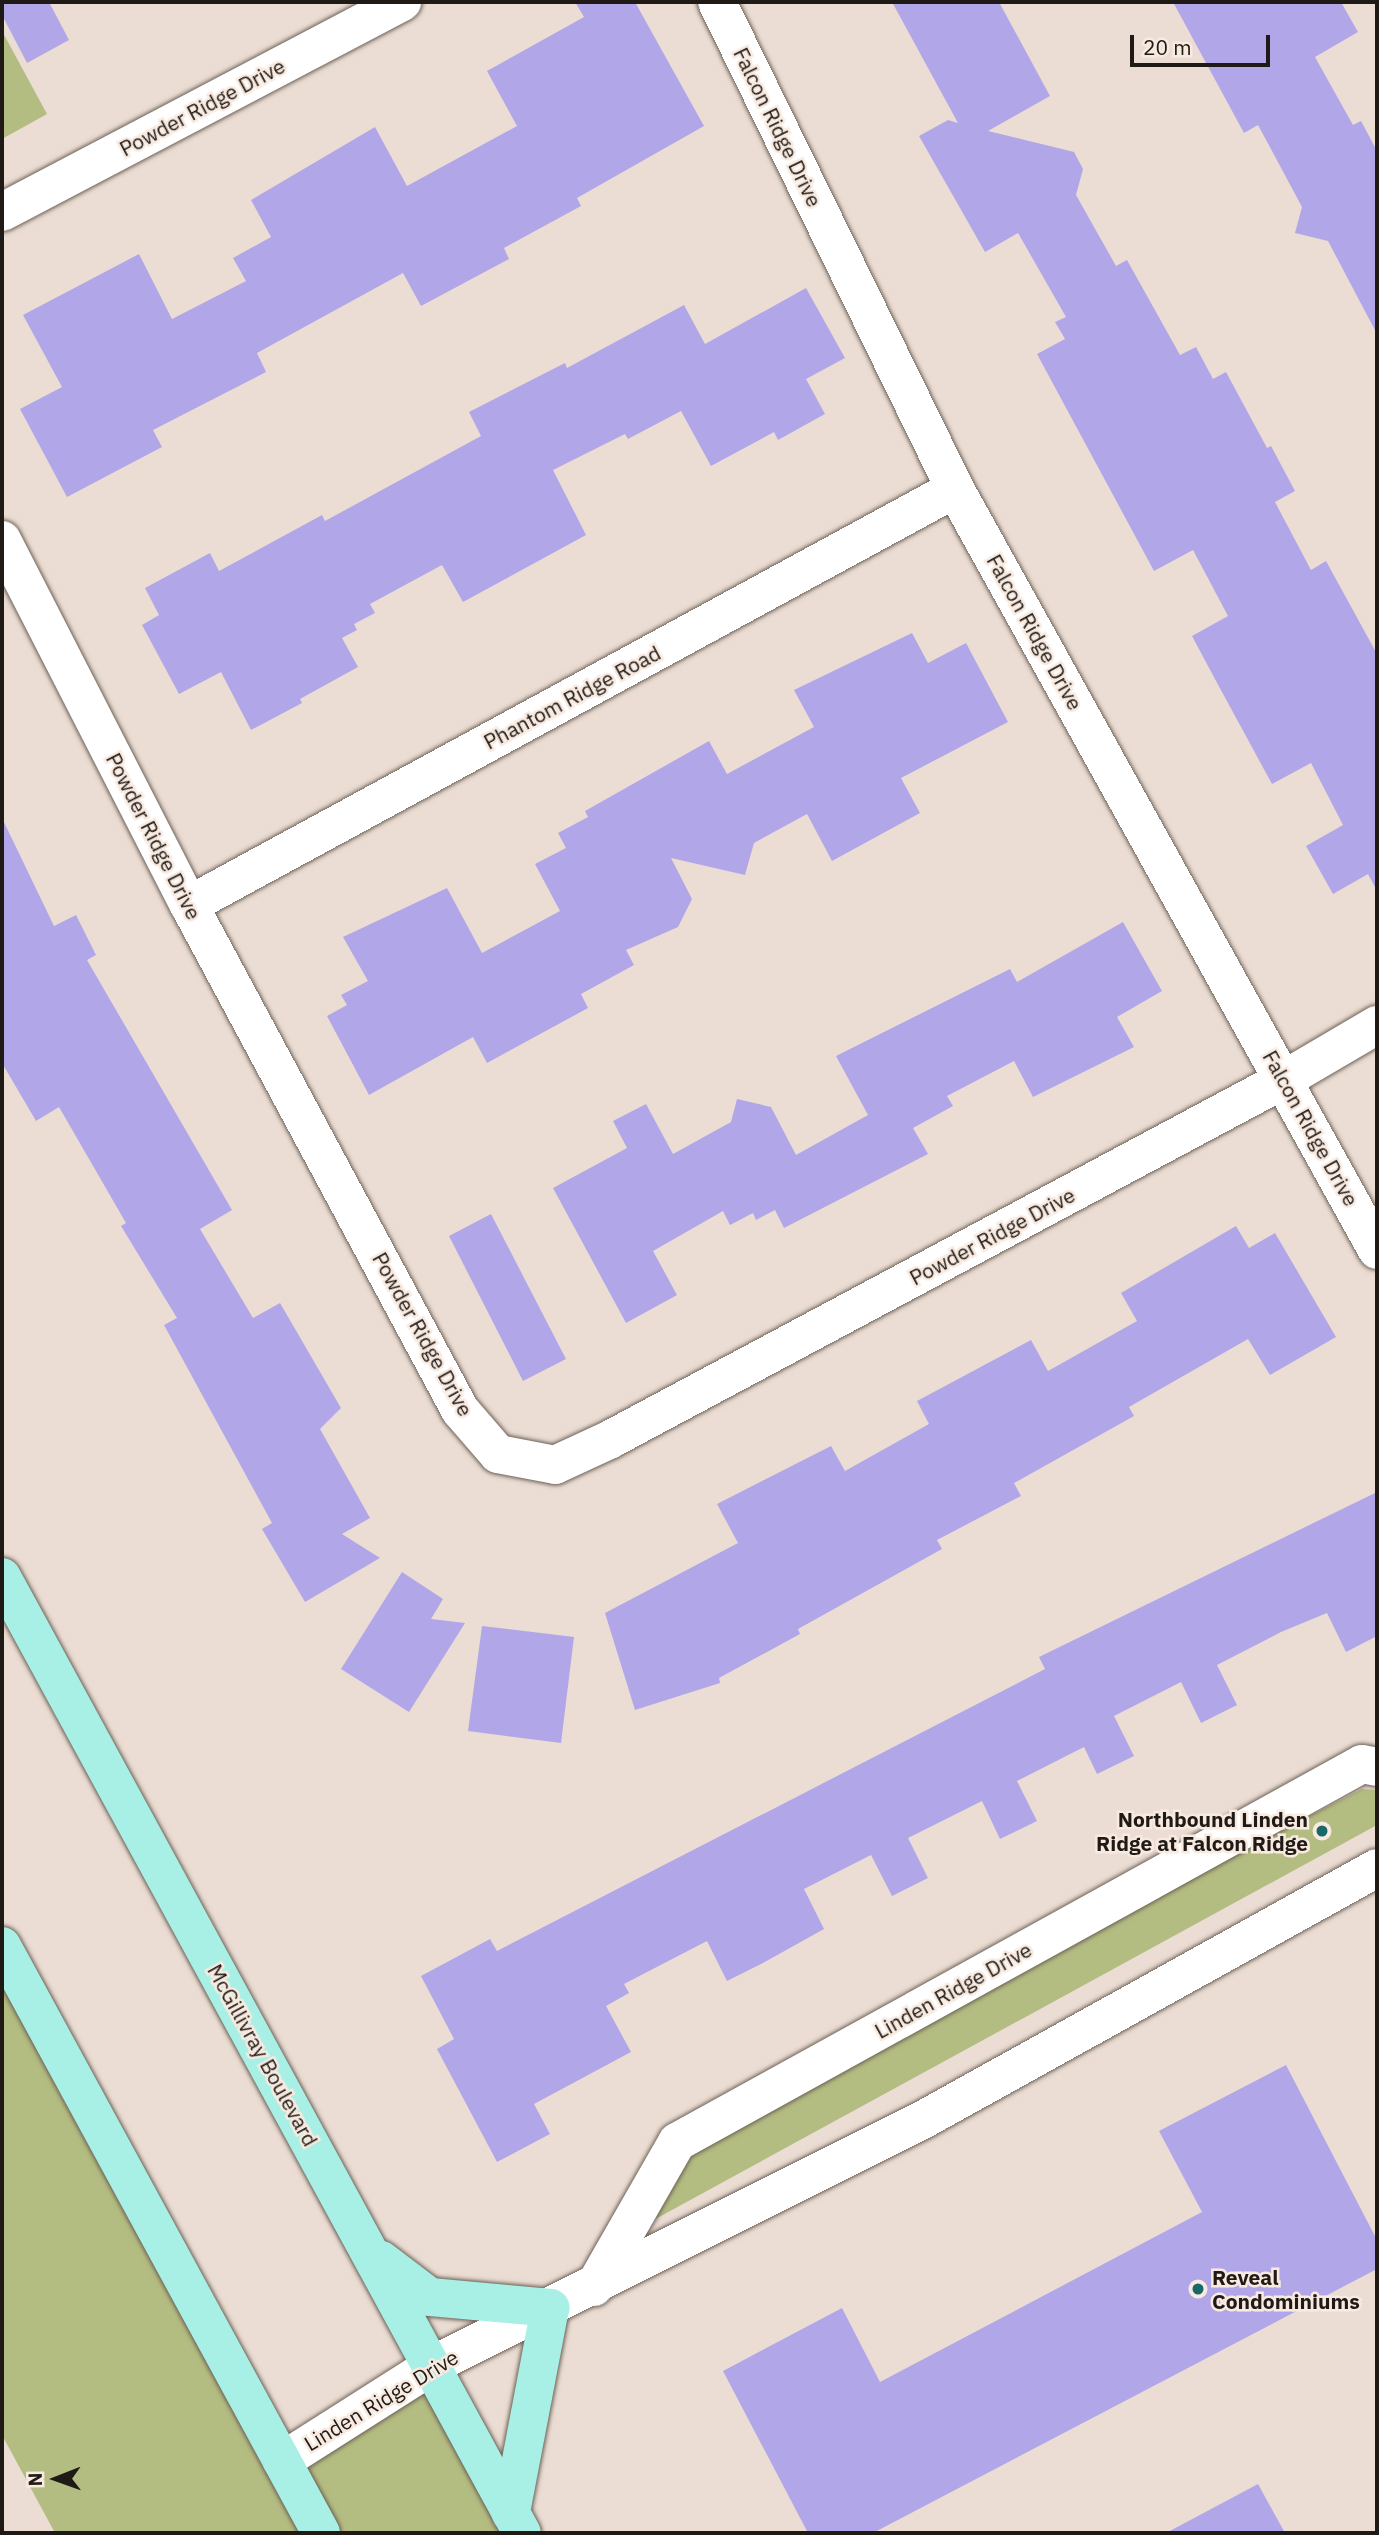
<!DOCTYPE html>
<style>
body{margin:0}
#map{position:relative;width:1379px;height:2535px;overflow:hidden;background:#ebddd3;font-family:"IBM Plex Sans",sans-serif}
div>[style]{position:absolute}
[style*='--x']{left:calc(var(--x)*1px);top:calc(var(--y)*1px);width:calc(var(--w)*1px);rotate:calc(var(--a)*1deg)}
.green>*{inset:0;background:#b4bd81}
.building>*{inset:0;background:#b1a7e8}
.roads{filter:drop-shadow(0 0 2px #6d6158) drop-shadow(0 0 2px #6d6158)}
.minor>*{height:38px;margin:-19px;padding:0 19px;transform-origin:19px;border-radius:19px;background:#fff}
.major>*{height:38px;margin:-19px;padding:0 19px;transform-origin:19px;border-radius:19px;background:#a8efe5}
.dots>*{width:19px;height:19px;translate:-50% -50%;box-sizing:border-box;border:4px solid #f8eae0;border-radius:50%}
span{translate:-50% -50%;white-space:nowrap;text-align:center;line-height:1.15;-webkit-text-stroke:5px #f8eae0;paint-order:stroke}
.street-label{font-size:21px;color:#1f1a16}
.poi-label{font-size:21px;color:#1f1a16;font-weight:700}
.right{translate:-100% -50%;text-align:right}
.left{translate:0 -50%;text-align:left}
.frame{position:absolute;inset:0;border:4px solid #1f1a16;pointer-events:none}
.north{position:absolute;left:21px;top:2444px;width:70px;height:70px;-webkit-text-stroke:5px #f8eae0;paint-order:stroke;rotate:269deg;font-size:19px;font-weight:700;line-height:28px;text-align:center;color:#1f1a16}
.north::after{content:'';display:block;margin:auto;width:24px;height:32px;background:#1f1a16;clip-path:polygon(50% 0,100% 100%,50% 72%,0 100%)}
.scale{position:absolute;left:1130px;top:35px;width:140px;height:32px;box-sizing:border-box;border:4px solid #1f1a16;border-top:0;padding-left:9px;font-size:21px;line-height:24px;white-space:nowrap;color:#1f1a16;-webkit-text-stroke:5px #f8eae0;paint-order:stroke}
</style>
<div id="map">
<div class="green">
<div style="clip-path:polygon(2px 31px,47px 114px,2px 139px)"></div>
<div style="clip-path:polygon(1362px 1789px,1377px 1790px,1377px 1825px,650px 2222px,677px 2142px)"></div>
<div style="clip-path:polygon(2px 1946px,281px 2461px,433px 2365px,522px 2533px,55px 2533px,2px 2435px)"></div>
</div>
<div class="building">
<div style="clip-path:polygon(2px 2px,49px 2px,69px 40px,27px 63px,2px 15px)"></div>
<div style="clip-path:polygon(575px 2px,635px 2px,704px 126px,577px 198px,581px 206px,504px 248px,509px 259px,421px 306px,403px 273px,257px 353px,266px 372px,153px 430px,162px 447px,67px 497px,20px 409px,62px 387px,23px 315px,139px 254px,172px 319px,246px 281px,233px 258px,271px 237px,251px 200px,375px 127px,407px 186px,517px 126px,487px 71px,584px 17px)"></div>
<div style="clip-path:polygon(892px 2px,999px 2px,1050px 96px,988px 131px,1074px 152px,1083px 169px,1076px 195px,1116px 266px,1127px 260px,1180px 355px,1196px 347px,1213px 379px,1226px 372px,1267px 448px,1271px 446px,1295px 491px,1275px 502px,1311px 570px,1326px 561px,1377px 654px,1377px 891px,1368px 874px,1333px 894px,1306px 846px,1343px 825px,1311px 763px,1272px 784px,1216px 681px,1192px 636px,1228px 616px,1193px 550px,1154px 571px,1037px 354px,1065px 339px,1055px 322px,1066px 317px,1018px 233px,985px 252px,919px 136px,948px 120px,958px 123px)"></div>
<div style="clip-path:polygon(1173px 2px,1341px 2px,1358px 32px,1315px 57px,1353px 125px,1361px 121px,1377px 151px,1377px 334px,1328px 241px,1295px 233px,1302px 207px,1258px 125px,1244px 133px)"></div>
<div style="clip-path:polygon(806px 288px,845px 358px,806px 379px,825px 414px,778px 440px,774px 432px,711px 466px,681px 411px,628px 439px,625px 434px,553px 470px,586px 535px,463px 602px,442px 565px,370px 604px,375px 613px,354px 624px,357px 630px,342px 638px,358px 667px,300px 699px,302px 703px,251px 730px,221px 672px,179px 694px,142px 625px,159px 615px,145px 588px,210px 553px,219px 571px,322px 515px,325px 521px,481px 436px,469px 412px,565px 363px,567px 368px,684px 305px,705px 344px)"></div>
<div style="clip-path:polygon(912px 633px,928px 663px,966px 643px,1008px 722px,901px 778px,920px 813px,832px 861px,807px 814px,754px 843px,745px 875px,671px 858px,692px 899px,678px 927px,626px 950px,634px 965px,581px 994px,588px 1008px,487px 1063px,473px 1037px,369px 1095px,327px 1016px,347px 1005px,341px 995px,368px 981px,343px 937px,447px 888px,482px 953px,560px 911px,535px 864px,566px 848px,558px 833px,588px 817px,585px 811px,709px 741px,727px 774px,814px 727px,794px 690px)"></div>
<div style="clip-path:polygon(2px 818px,54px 926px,76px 915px,96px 955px,87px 960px,232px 1210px,200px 1229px,253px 1318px,280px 1303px,341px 1408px,320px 1429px,370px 1518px,342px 1534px,380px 1558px,305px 1602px,262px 1529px,272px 1523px,164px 1325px,177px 1318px,121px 1226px,126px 1223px,59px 1107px,36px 1121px,2px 1063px)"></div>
<div style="clip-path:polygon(1123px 922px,1162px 991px,1117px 1017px,1134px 1047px,1033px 1097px,1014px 1061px,947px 1096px,953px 1106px,913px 1128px,928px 1154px,784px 1228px,775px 1210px,756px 1220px,753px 1213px,730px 1225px,723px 1211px,653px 1251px,677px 1295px,626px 1323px,553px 1188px,627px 1148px,613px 1121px,646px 1104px,673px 1154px,731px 1122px,737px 1099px,771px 1107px,796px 1155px,868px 1115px,836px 1056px,1010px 969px,1017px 982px)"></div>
<div style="clip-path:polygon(491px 1214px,566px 1359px,523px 1381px,449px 1236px)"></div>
<div style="clip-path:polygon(1236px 1226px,1249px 1248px,1275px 1233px,1336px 1337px,1270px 1375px,1248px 1339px,1129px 1407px,1134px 1416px,1014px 1483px,1021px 1496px,937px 1540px,942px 1549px,798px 1629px,800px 1634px,719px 1678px,720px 1683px,635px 1710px,605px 1613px,738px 1543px,717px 1504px,831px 1446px,845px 1471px,929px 1424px,917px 1401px,1031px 1340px,1048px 1371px,1137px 1321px,1121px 1293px)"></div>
<div style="clip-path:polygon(1377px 1492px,1377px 1636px,1346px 1652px,1327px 1613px,1281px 1632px,1217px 1665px,1237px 1705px,1201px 1723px,1181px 1682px,1114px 1716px,1134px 1756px,1097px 1774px,1084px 1747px,1017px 1781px,1037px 1821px,1000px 1839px,982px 1801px,908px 1838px,928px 1878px,892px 1896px,871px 1855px,804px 1889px,824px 1929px,763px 1963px,727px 1981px,707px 1941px,624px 1984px,629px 1993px,606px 2006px,631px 2052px,534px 2104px,550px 2134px,497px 2162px,437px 2049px,454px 2039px,421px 1976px,490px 1939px,497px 1951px,1045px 1669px,1039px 1657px)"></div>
<div style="clip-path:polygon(402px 1572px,443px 1599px,431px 1619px,465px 1623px,409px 1712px,341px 1669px)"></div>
<div style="clip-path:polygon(482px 1626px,574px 1637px,561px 1743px,468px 1731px)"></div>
<div style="clip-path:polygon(1286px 2065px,1377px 2240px,1377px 2269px,873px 2533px,808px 2533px,723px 2371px,842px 2308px,880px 2382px,1202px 2212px,1159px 2131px)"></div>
<div style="clip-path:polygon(1258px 2484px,1285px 2533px,1166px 2533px)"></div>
</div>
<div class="roads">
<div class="minor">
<div style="--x:717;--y:2;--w:542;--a:63.95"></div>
<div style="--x:955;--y:489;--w:870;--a:60.99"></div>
<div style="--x:2;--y:212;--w:452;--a:-27.7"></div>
<div style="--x:2;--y:540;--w:410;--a:62.9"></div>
<div style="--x:189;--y:905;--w:573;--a:61.78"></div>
<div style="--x:460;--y:1410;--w:58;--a:49.2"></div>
<div style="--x:498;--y:1454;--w:58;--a:10.9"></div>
<div style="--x:555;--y:1465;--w:62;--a:-24.9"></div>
<div style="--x:611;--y:1439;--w:764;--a:-28.11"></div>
<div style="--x:1285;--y:1079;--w:107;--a:-30.4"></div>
<div style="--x:189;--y:905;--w:872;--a:-28.51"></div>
<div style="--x:594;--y:2287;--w:167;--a:-60.2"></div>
<div style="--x:677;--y:2142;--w:782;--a:-28.89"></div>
<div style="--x:1362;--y:1764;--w:15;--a:11"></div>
<div style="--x:282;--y:2461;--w:179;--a:-32.4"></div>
<div style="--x:433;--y:2365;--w:554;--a:-26.61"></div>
<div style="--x:928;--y:2117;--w:513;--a:-29.01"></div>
</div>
<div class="major">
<div style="--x:2;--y:1577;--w:1088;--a:61.46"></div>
<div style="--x:2;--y:1946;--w:668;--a:61.48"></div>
<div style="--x:381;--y:2260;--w:61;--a:37.1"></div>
<div style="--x:430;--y:2297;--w:121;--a:5.2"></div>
<div style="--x:550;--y:2308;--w:209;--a:100.8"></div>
</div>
</div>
<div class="dots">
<div style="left:1322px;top:1831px;background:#196769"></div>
<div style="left:1198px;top:2289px;background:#196769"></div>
</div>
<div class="street-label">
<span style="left:202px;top:107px;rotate:-28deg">Powder Ridge Drive</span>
<span style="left:778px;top:127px;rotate:64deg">Falcon Ridge Drive</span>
<span style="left:1035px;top:632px;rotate:61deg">Falcon Ridge Drive</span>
<span style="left:572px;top:697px;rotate:-28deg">Phantom Ridge Road</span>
<span style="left:154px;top:836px;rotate:63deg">Powder Ridge Drive</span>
<span style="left:1311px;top:1128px;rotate:61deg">Falcon Ridge Drive</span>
<span style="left:992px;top:1236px;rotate:-28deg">Powder Ridge Drive</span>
<span style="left:423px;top:1334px;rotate:61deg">Powder Ridge Drive</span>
<span style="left:953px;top:1990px;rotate:-29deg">Linden Ridge Drive</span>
<span style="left:263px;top:2055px;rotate:61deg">McGillivray Boulevard</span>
<span style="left:381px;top:2400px;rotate:-31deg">Linden Ridge Drive</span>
</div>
<div class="poi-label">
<span class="right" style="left:1308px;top:1831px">Northbound Linden<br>Ridge at Falcon Ridge</span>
<span class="left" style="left:1212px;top:2289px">Reveal<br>Condominiums</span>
</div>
<div class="frame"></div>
<div class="north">N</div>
<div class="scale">20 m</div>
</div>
